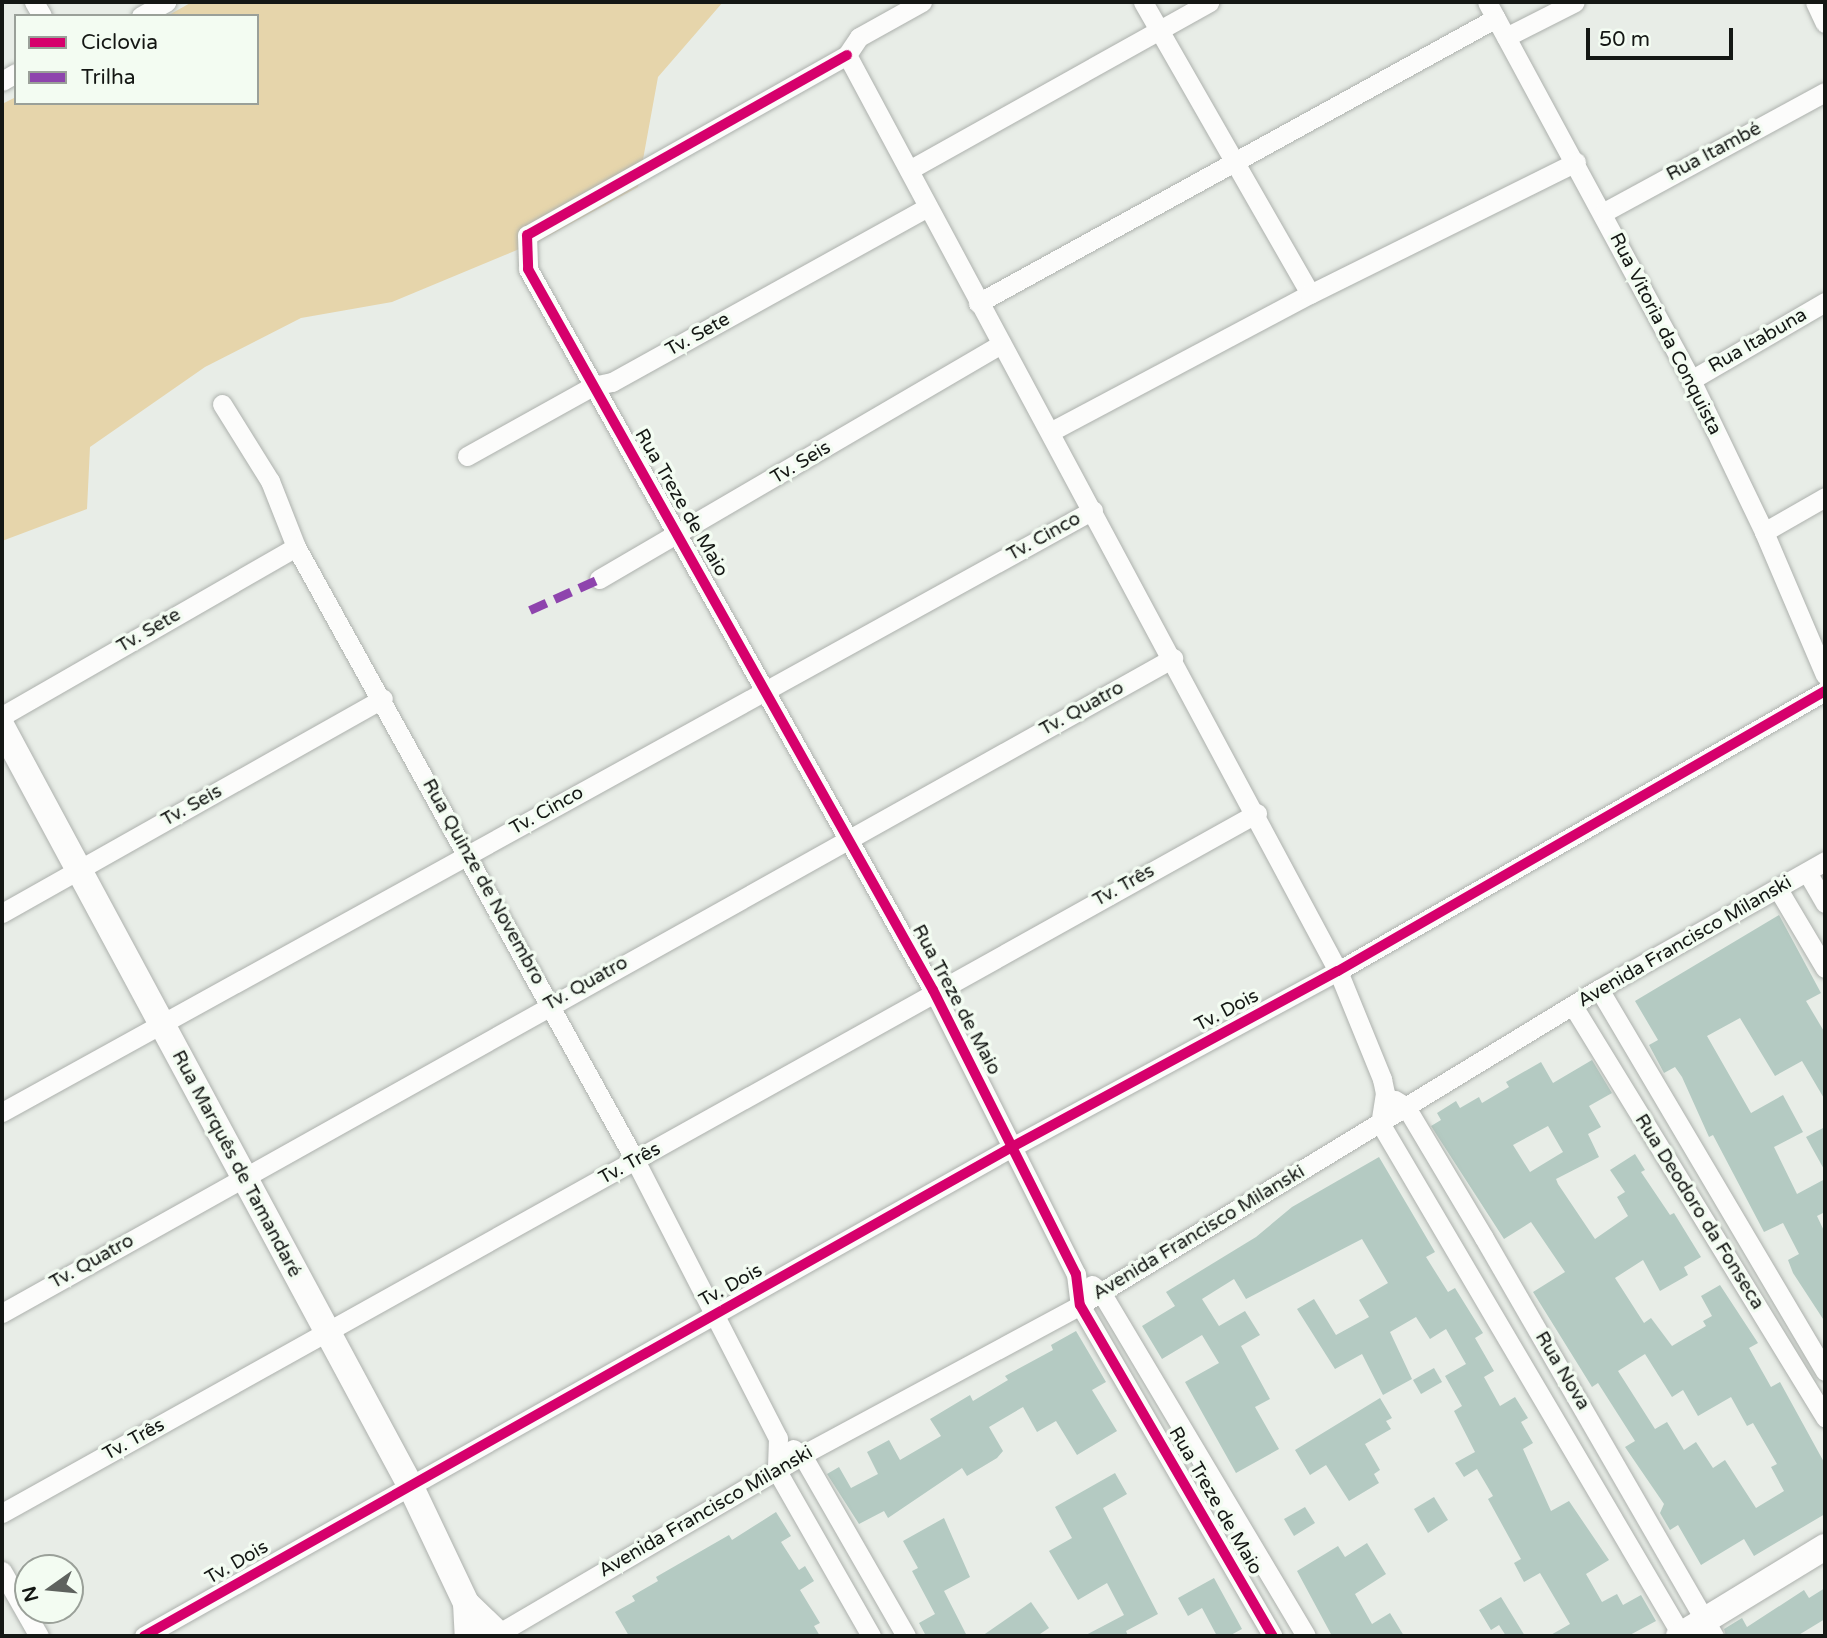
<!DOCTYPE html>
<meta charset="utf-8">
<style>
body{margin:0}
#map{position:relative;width:1827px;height:1638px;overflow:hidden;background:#e8ede7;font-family:"Varela Round",sans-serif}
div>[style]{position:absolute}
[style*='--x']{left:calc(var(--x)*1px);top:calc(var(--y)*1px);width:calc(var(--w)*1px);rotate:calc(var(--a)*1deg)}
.green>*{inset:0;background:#e6d5ab}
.building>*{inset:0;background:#b4cac2}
.roads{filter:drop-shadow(0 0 2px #adb1ad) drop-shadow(0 0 2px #adb1ad)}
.street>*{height:19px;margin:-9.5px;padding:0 9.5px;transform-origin:9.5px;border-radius:9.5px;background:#fcfcfb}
.secondary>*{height:26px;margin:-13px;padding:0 13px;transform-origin:13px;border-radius:13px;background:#fcfcfb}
.quiet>*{height:9px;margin-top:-4.5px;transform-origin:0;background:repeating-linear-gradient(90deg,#8e44ad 0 18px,transparent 0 27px)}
.cycleway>*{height:10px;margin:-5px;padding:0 5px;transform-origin:5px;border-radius:5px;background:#d6006c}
span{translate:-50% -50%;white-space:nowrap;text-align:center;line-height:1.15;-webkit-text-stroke:7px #f3fcf2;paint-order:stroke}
.street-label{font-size:19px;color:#141714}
.frame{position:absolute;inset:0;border:4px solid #141714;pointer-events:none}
.legend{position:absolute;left:14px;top:14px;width:245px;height:91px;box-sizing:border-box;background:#f3fcf2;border:2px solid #9aa099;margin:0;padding:9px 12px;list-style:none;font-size:21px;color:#141714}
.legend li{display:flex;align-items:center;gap:14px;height:35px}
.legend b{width:35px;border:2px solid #9aa099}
.north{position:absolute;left:14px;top:1554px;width:70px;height:70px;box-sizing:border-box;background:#f3fcf2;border:2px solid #9aa099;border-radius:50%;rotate:255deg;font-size:19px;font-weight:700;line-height:28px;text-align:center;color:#141714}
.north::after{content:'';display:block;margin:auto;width:24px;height:32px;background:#5e625e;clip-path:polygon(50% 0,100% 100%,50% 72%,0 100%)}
.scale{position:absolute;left:1586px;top:28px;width:147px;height:32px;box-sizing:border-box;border:4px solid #141714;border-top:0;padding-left:9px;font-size:21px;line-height:24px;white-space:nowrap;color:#141714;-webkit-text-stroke:5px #f3fcf2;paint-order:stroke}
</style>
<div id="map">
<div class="green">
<div style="clip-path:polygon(192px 2px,723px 2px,658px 77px,638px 187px,541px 240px,392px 302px,301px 318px,205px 367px,90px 447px,87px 509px,2px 541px,2px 104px,16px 97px,16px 103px,257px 103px,257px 16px,167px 16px)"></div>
</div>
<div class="building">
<div style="clip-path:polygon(1779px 915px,1821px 993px,1806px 1001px,1825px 1033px,1825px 1100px,1802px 1061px,1775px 1076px,1740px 1018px,1707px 1036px,1751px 1113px,1783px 1095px,1803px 1132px,1774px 1147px,1797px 1194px,1825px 1179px,1825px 1212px,1817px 1216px,1825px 1233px,1825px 1322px,1793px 1273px,1788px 1260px,1799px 1254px,1783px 1223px,1764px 1232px,1713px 1135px,1709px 1137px,1682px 1077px,1675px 1067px,1664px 1073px,1649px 1045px,1658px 1040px,1635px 1001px)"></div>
<div style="clip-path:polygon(evenodd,1592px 1060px,1612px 1093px,1589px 1106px,1601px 1127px,1588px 1134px,1599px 1157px,1556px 1179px,1558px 1184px,1595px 1239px,1628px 1216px,1617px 1197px,1625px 1192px,1610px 1170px,1635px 1154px,1645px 1170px,1641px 1172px,1670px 1215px,1674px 1213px,1701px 1257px,1684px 1267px,1688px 1275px,1660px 1291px,1643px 1260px,1615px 1278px,1644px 1323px,1651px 1318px,1672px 1346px,1706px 1326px,1703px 1321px,1712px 1316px,1701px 1296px,1720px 1285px,1758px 1343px,1749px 1348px,1771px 1387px,1780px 1382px,1825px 1464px,1825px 1514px,1754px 1556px,1744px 1539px,1701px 1565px,1678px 1525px,1670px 1530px,1660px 1513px,1664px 1504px,1625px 1447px,1635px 1441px,1598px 1383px,1592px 1387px,1533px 1292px,1565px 1272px,1531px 1222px,1504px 1239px,1431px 1126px,1441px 1120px,1437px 1113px,1456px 1101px,1460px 1108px,1479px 1097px,1482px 1103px,1509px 1087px,1506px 1082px,1541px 1062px,1553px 1083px,1592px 1060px,1548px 1126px,1563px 1152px,1530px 1172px,1513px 1145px,1548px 1126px,1592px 1060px,1645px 1354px,1672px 1397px,1683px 1390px,1698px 1416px,1731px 1397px,1747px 1426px,1753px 1423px,1777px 1464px,1771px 1467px,1784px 1491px,1756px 1508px,1725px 1460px,1713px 1468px,1696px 1442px,1684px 1450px,1667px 1422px,1655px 1429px,1618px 1371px,1645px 1354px)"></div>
<div style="clip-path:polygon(1825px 1127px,1825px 1171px,1806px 1137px)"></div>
<div style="clip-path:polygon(1379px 1157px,1435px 1252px,1426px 1257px,1448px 1292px,1455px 1288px,1483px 1333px,1475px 1338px,1494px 1371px,1484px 1377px,1500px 1406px,1515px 1397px,1528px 1418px,1521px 1422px,1533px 1443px,1523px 1449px,1551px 1511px,1569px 1501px,1609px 1560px,1586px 1574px,1602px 1602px,1617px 1594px,1623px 1605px,1641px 1595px,1656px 1621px,1628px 1636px,1549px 1636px,1570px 1624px,1540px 1573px,1524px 1582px,1514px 1563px,1521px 1559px,1488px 1499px,1493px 1496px,1477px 1469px,1464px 1477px,1455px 1463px,1475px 1452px,1454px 1411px,1462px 1406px,1445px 1376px,1466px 1364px,1446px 1329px,1430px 1339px,1416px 1317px,1390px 1332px,1412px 1379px,1383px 1395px,1362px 1354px,1335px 1369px,1297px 1309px,1314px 1299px,1336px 1335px,1369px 1317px,1359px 1300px,1388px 1283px,1362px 1239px,1246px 1299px,1234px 1279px,1202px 1299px,1219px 1326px,1245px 1311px,1260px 1335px,1241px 1346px,1270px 1399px,1255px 1407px,1279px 1449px,1236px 1473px,1185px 1382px,1219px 1363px,1202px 1335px,1162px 1359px,1142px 1326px,1175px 1306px,1166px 1292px,1256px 1237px,1292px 1207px)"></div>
<div style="clip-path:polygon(1076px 1331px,1106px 1382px,1092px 1390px,1117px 1431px,1077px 1455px,1056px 1421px,1037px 1432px,1023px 1407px,989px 1427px,1003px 1451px,997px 1458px,967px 1476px,962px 1468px,888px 1518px,884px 1511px,859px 1524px,827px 1474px,839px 1467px,851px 1488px,878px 1474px,867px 1452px,889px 1440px,900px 1460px,941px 1436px,930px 1419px,970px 1395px,973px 1401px,1008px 1380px,1005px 1376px,1053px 1350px,1051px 1345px)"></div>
<div style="clip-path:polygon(1434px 1368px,1442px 1382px,1421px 1394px,1413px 1380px)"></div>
<div style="clip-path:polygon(1380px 1398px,1392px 1418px,1386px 1421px,1391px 1429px,1365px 1444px,1380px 1470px,1374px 1474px,1379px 1483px,1349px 1501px,1326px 1465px,1310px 1475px,1295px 1450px)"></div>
<div style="clip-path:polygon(1115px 1473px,1127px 1494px,1103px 1508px,1158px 1614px,1126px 1631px,1128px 1636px,1084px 1636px,1124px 1615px,1107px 1583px,1078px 1600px,1049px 1551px,1072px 1538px,1055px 1507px)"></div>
<div style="clip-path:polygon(1434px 1497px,1448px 1520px,1428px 1533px,1414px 1509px)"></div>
<div style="clip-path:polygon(1305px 1507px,1315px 1523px,1294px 1536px,1284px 1519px)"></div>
<div style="clip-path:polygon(776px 1512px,791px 1536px,781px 1542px,799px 1570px,805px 1566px,814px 1581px,800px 1590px,820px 1623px,814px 1626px,820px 1636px,629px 1636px,615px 1612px,635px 1601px,632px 1596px,658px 1581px,656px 1577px,729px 1535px,732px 1540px)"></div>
<div style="clip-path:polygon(944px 1518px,970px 1577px,944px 1591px,967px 1636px,926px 1636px,919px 1623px,935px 1614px,912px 1571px,918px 1568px,903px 1541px)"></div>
<div style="clip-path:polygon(1367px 1543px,1386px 1574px,1355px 1594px,1372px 1624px,1390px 1613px,1404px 1636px,1332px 1636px,1297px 1571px,1338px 1546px,1345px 1557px)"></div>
<div style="clip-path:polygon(1214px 1578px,1242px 1629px,1229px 1636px,1217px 1636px,1202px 1608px,1188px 1616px,1178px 1598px)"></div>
<div style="clip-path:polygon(1825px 1588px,1825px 1619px,1797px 1636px,1726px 1636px,1724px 1629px,1742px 1618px,1747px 1627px,1804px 1590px,1809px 1598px)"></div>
<div style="clip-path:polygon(1501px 1597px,1525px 1636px,1506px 1636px,1499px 1625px,1491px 1630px,1479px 1610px)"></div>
<div style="clip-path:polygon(1031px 1602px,1049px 1628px,1037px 1636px,982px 1636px)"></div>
</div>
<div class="roads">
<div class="street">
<div style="--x:34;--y:2;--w:16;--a:60"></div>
<div style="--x:922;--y:2;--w:72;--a:150.9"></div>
<div style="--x:859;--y:37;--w:22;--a:124"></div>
<div style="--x:847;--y:55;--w:1039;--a:61.81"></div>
<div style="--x:1338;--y:971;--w:117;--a:67.8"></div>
<div style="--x:1382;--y:1079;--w:14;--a:78"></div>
<div style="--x:1385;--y:1093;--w:30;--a:99"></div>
<div style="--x:1380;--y:1123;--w:595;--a:59.51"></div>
<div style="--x:1143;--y:2;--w:336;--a:60.2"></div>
<div style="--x:1487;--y:2;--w:430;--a:61.6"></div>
<div style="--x:1691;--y:380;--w:169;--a:64.3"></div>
<div style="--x:1764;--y:532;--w:155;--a:66.9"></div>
<div style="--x:1815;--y:2;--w:23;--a:65"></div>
<div style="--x:141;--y:16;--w:29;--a:-29"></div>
<div style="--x:1506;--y:37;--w:77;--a:-26.9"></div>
<div style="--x:847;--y:55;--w:367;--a:150.6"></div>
<div style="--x:527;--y:235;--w:34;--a:88"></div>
<div style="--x:528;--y:269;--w:827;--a:60.68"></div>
<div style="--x:933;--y:990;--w:318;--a:63.3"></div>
<div style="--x:1076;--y:1274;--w:31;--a:83"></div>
<div style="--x:1080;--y:1305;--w:383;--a:59.8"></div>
<div style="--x:2;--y:81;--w:16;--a:-30"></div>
<div style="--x:909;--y:170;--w:344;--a:-29.2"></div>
<div style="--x:1604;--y:212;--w:251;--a:-28.5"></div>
<div style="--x:978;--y:303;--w:591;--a:-28.82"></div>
<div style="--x:1691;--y:380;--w:155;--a:-30.2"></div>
<div style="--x:222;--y:404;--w:91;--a:58.1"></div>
<div style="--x:270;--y:481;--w:71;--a:68.5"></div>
<div style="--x:296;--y:547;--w:703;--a:61.06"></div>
<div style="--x:636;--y:1162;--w:310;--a:62.8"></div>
<div style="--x:778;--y:1438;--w:33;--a:92"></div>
<div style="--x:777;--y:1471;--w:190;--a:60.3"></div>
<div style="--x:1050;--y:432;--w:294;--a:-28"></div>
<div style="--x:1310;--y:294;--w:297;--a:-26.4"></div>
<div style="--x:467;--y:456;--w:144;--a:-29.1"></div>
<div style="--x:593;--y:386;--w:19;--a:-12"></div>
<div style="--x:612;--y:382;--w:361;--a:-29"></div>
<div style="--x:1764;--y:532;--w:70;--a:-29.8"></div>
<div style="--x:599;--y:579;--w:466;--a:-30.3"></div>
<div style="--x:2;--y:716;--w:339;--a:-29.9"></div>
<div style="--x:1807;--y:872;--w:36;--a:60"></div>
<div style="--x:1778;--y:889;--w:92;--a:59.3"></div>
<div style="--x:2;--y:913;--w:437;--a:-29.4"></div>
<div style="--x:1599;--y:989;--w:444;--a:59.4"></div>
<div style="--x:1573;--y:1006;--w:483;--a:58.5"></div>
<div style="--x:1395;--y:1100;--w:13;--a:32"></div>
<div style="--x:1406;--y:1107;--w:152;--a:59.2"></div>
<div style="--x:1484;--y:1238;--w:460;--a:60"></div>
<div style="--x:2;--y:1112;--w:1246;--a:-28.89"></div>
<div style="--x:1092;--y:1285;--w:11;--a:38"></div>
<div style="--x:1101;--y:1292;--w:400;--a:59.2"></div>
<div style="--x:2;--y:1313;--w:1342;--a:-29.22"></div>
<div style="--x:793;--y:1449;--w:11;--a:34"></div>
<div style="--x:802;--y:1455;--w:209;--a:60.1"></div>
<div style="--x:2;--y:1513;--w:1437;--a:-29.15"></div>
<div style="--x:2;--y:1571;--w:75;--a:60.4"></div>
<div style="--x:144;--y:1636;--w:996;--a:-29.4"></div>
<div style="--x:1012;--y:1147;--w:370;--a:-28.4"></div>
<div style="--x:1338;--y:971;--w:562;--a:-29.9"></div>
<div style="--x:494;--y:1636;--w:357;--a:-30.4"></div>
<div style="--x:802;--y:1455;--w:316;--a:-28.3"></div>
<div style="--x:1080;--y:1305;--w:608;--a:-31.34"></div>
<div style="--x:1599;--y:989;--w:260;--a:-29.5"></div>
</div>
<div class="secondary">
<div style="--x:2;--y:727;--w:861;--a:61.71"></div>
<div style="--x:410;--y:1485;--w:131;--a:64.6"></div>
<div style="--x:466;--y:1603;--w:47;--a:44.1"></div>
<div style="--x:466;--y:1603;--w:33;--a:87"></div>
<div style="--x:1679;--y:1636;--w:171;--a:-31.4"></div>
</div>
</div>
<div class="quiet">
<div style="--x:530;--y:610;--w:76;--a:-24.2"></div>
</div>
<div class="cycleway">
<div style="--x:847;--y:55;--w:367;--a:150.6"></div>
<div style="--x:527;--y:235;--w:34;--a:88"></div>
<div style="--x:528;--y:269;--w:827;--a:60.68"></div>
<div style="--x:933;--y:990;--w:318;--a:63.3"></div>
<div style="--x:1076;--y:1274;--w:31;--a:83"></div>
<div style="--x:1080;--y:1305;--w:383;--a:59.8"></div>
<div style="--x:144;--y:1636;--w:996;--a:-29.4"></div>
<div style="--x:1012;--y:1147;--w:370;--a:-28.4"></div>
<div style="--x:1338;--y:971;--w:562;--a:-29.9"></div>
</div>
<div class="street-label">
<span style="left:1714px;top:152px;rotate:-28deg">Rua Itambé</span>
<span style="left:1665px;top:334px;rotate:63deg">Rua Vitoria da Conquista</span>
<span style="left:698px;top:335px;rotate:-29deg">Tv. Sete</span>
<span style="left:1758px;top:341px;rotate:-30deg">Rua Itabuna</span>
<span style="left:801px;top:463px;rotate:-31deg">Tv. Seis</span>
<span style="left:681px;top:503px;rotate:60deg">Rua Treze de Maio</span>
<span style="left:1044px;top:537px;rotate:-29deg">Tv. Cinco</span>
<span style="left:149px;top:631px;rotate:-30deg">Tv. Sete</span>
<span style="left:1082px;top:709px;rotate:-29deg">Tv. Quatro</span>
<span style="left:192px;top:806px;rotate:-29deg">Tv. Seis</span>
<span style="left:547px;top:811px;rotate:-29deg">Tv. Cinco</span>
<span style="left:483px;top:882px;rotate:61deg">Rua Quinze de Novembro</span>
<span style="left:1124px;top:886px;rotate:-29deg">Tv. Três</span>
<span style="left:1685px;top:942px;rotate:-30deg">Avenida Francisco Milanski</span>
<span style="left:586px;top:984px;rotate:-29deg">Tv. Quatro</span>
<span style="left:956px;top:1000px;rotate:62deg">Rua Treze de Maio</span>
<span style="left:1227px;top:1011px;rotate:-28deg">Tv. Dois</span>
<span style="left:236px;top:1164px;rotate:62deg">Rua Marquês de Tamandaré</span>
<span style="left:630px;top:1164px;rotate:-29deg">Tv. Três</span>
<span style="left:1699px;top:1212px;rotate:58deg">Rua Deodoro da Fonseca</span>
<span style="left:1199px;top:1233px;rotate:-31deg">Avenida Francisco Milanski</span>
<span style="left:92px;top:1262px;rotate:-29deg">Tv. Quatro</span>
<span style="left:731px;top:1286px;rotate:-29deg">Tv. Dois</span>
<span style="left:1562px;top:1371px;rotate:59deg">Rua Nova</span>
<span style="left:134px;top:1440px;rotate:-29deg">Tv. Três</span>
<span style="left:1215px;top:1501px;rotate:60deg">Rua Treze de Maio</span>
<span style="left:706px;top:1512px;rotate:-30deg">Avenida Francisco Milanski</span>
<span style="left:237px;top:1563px;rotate:-30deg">Tv. Dois</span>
</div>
<div class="frame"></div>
<ul class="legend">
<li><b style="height:9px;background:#d6006c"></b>Ciclovia</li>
<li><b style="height:9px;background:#8e44ad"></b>Trilha</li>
</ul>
<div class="north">N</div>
<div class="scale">50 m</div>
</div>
